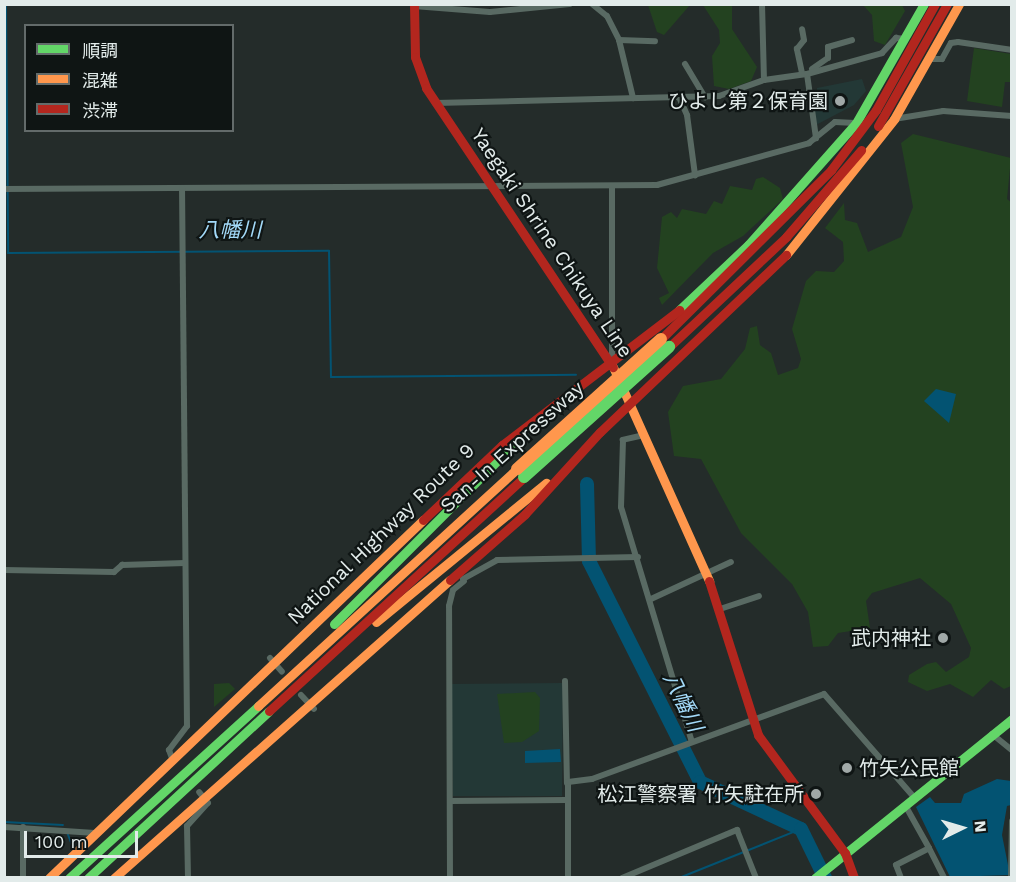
<!DOCTYPE html>
<meta charset="utf-8">
<style>
body{margin:0}
#map{position:relative;width:1016px;height:882px;overflow:hidden;background:#242c2a;font-family:"Work Sans","Noto Sans JP",sans-serif}
div>[style]{position:absolute}
[style*='--x']{left:calc(var(--x)*1px);top:calc(var(--y)*1px);width:calc(var(--w)*1px);rotate:calc(var(--a)*1deg)}
.built>*{inset:0;background:#233836}
.green>*{inset:0;background:#234220}
.water>*{inset:0;background:#035372}
.stream>*{height:2px;margin:-1px;padding:0 1px;transform-origin:1px;border-radius:1px;background:#035372}
.river>*{height:14px;margin:-7px;padding:0 7px;transform-origin:7px;border-radius:7px;background:#035372}
.street>*{height:6px;margin:-3px;padding:0 3px;transform-origin:3px;border-radius:3px;background:#596a63}
.fast>*{height:9px;margin:-4.5px;padding:0 4.5px;transform-origin:4.5px;border-radius:4.5px;background:#63d668}
.slow>*{height:9px;margin:-4.5px;padding:0 4.5px;transform-origin:4.5px;border-radius:4.5px;background:#ff974d}
.jam>*{height:9px;margin:-4.5px;padding:0 4.5px;transform-origin:4.5px;border-radius:4.5px;background:#b3261e}
.fast-bridge>*{height:12px;margin:-6px;padding:0 6px;transform-origin:6px;border-radius:6px;background:#63d668}
.slow-bridge>*{height:12px;margin:-6px;padding:0 6px;transform-origin:6px;border-radius:6px;background:#ff974d}
.dots>*{width:16px;height:16px;translate:-50% -50%;box-sizing:border-box;border:3px solid #0f1514;border-radius:50%}
span{translate:-50% -50%;white-space:nowrap;text-align:center;line-height:1.15;-webkit-text-stroke:4.5px #0f1514;paint-order:stroke}
.poi-label{font-size:20px;color:#e2ebea}
.right{translate:-100% -50%;text-align:right}
.left{translate:0 -50%;text-align:left}
.street-label{font-size:20px;color:#e2ebea}
.water-label{font-size:21px;color:#a3daf9;font-style:italic}
.frame{position:absolute;inset:0;border:6px solid #e2ebea;pointer-events:none}
.legend{position:absolute;left:24px;top:24px;width:210px;height:108px;box-sizing:border-box;background:#0f1514;border:2px solid #636b6a;margin:0;padding:8px 10px;list-style:none;font-size:18px;color:#e2ebea}
.legend li{display:flex;align-items:center;gap:12px;height:30px}
.legend b{width:30px;border:2px solid #636b6a}
.north{position:absolute;left:932px;top:798px;width:60px;height:60px;-webkit-text-stroke:4px #0f1514;paint-order:stroke;rotate:85deg;font-size:16px;font-weight:700;line-height:24px;text-align:center;color:#e2ebea}
.north::after{content:'';display:block;margin:auto;width:21px;height:27px;background:#e2ebea;clip-path:polygon(50% 0,100% 100%,50% 72%,0 100%)}
.scale{position:absolute;left:24px;top:831px;width:114px;height:27px;box-sizing:border-box;border:3px solid #e2ebea;border-top:0;padding-left:8px;font-size:18px;line-height:21px;white-space:nowrap;color:#e2ebea;-webkit-text-stroke:4px #0f1514;paint-order:stroke}
</style>
<div id="map">
<div class="built">
<div style="clip-path:polygon(862px 79px,866px 91px,854px 105px,814px 126px,817px 88px)"></div>
<div style="clip-path:polygon(563px 683px,562px 796px,453px 796px,451px 684px)"></div>
</div>
<div class="green">
<div style="clip-path:polygon(648px 5px,690px 5px,664px 35px,657px 32px)"></div>
<div style="clip-path:polygon(703px 5px,732px 5px,732px 29px,757px 67px,751px 81px,729px 89px,714px 86px,712px 56px,720px 43px,719px 30px)"></div>
<div style="clip-path:polygon(863px 5px,902px 5px,905px 11px,885px 45px,874px 41px,872px 15px)"></div>
<div style="clip-path:polygon(974px 48px,1011px 54px,1011px 82px,1005px 82px,1002px 107px,967px 101px)"></div>
<div style="clip-path:polygon(913px 134px,1011px 158px,1007px 199px,1012px 203px,1011px 686px,1004px 689px,991px 680px,973px 697px,950px 684px,927px 691px,908px 682px,909px 675px,927px 664px,936px 662px,946px 672px,969px 657px,971px 648px,951px 604px,920px 578px,872px 593px,866px 601px,870px 628px,838px 633px,828px 646px,813px 647px,808px 612px,792px 584px,741px 533px,701px 459px,674px 456px,668px 412px,683px 386px,721px 379px,745px 349px,750px 328px,757px 326px,760px 345px,771px 353px,778px 375px,798px 368px,801px 359px,792px 329px,806px 281px,816px 271px,834px 272px,844px 261px,843px 242px,825px 228px,844px 203px,845px 220px,857px 223px,868px 252px,901px 237px,913px 207px,901px 143px)"></div>
<div style="clip-path:polygon(763px 177px,780px 188px,783px 199px,743px 236px,713px 253px,662px 305px,659px 298px,669px 293px,657px 268px,662px 217px,671px 212px,677px 218px,682px 209px,706px 214px,714px 201px,722px 204px,730px 186px,752px 190px,756px 179px)"></div>
<div style="clip-path:polygon(214px 684px,229px 683px,235px 689px,214px 707px)"></div>
<div style="clip-path:polygon(535px 692px,540px 698px,539px 731px,522px 742px,504px 743px,497px 694px)"></div>
</div>
<div class="water">
<div style="clip-path:polygon(936px 389px,956px 394px,949px 423px,924px 401px)"></div>
<div style="clip-path:polygon(560px 749px,561px 762px,525px 763px,525px 751px)"></div>
<div style="clip-path:polygon(997px 779px,1011px 781px,1011px 805px,1007px 806px,1002px 835px,1010px 875px,950px 877px,916px 807px,930px 797px,935px 803px,961px 803px,964px 794px)"></div>
</div>
<div class="stream">
<div style="--x:6;--y:4;--w:249;--a:89.5"></div>
<div style="--x:8;--y:253;--w:321;--a:-0.4"></div>
<div style="--x:329;--y:251;--w:126;--a:89.1"></div>
<div style="--x:331;--y:377;--w:245;--a:-0.5"></div>
<div style="--x:4;--y:822;--w:59;--a:2.9"></div>
<div style="--x:67;--y:832;--w:14;--a:69"></div>
<div style="--x:679;--y:878;--w:131;--a:-21.9"></div>
</div>
<div class="river">
<div style="--x:587;--y:484;--w:77;--a:88.5"></div>
<div style="--x:589;--y:561;--w:247;--a:63.3"></div>
<div style="--x:700;--y:782;--w:111;--a:25"></div>
<div style="--x:801;--y:829;--w:55;--a:63.9"></div>
</div>
<div class="street">
<div style="--x:592;--y:4;--w:19;--a:39"></div>
<div style="--x:607;--y:16;--w:27;--a:63"></div>
<div style="--x:619;--y:40;--w:60;--a:76.4"></div>
<div style="--x:762;--y:4;--w:76;--a:88.5"></div>
<div style="--x:414;--y:6;--w:76;--a:4.5"></div>
<div style="--x:490;--y:12;--w:80;--a:-5.7"></div>
<div style="--x:619;--y:40;--w:36;--a:2"></div>
<div style="--x:930;--y:59;--w:12;--a:0"></div>
<div style="--x:942;--y:59;--w:18;--a:-61"></div>
<div style="--x:951;--y:43;--w:7;--a:-8"></div>
<div style="--x:958;--y:42;--w:55;--a:8.4"></div>
<div style="--x:685;--y:64;--w:39;--a:59"></div>
<div style="--x:812;--y:69;--w:19;--a:-35"></div>
<div style="--x:828;--y:58;--w:11;--a:-90"></div>
<div style="--x:828;--y:47;--w:25;--a:-16"></div>
<div style="--x:802;--y:73;--w:25;--a:-102"></div>
<div style="--x:797;--y:49;--w:11;--a:-52"></div>
<div style="--x:804;--y:40;--w:11;--a:-100"></div>
<div style="--x:807;--y:74;--w:65;--a:82"></div>
<div style="--x:679;--y:97;--w:40;--a:-1.4"></div>
<div style="--x:719;--y:96;--w:48;--a:-19.6"></div>
<div style="--x:764;--y:80;--w:43;--a:-7.9"></div>
<div style="--x:807;--y:74;--w:78;--a:-15.6"></div>
<div style="--x:882;--y:53;--w:21;--a:-47"></div>
<div style="--x:896;--y:38;--w:10;--a:6"></div>
<div style="--x:435;--y:103;--w:244;--a:-1.4"></div>
<div style="--x:679;--y:97;--w:20;--a:66"></div>
<div style="--x:687;--y:115;--w:61;--a:82.4"></div>
<div style="--x:894;--y:119;--w:50;--a:-9.3"></div>
<div style="--x:943;--y:111;--w:69;--a:4.1"></div>
<div style="--x:612;--y:187;--w:173;--a:90"></div>
<div style="--x:4;--y:189;--w:653;--a:-0.35"></div>
<div style="--x:657;--y:185;--w:158;--a:-15.4"></div>
<div style="--x:809;--y:143;--w:33;--a:-39"></div>
<div style="--x:835;--y:122;--w:20;--a:3"></div>
<div style="--x:644;--y:435;--w:22;--a:167"></div>
<div style="--x:623;--y:440;--w:67;--a:91.7"></div>
<div style="--x:621;--y:507;--w:245;--a:73.2"></div>
<div style="--x:4;--y:570;--w:110;--a:1"></div>
<div style="--x:114;--y:572;--w:11;--a:-41"></div>
<div style="--x:122;--y:565;--w:63;--a:-1.8"></div>
<div style="--x:463;--y:579;--w:39;--a:-29"></div>
<div style="--x:497;--y:560;--w:141;--a:-1.2"></div>
<div style="--x:651;--y:599;--w:88;--a:-24.8"></div>
<div style="--x:720;--y:609;--w:41;--a:-18.4"></div>
<div style="--x:270;--y:658;--w:18;--a:49"></div>
<div style="--x:565;--y:681;--w:102;--a:88.9"></div>
<div style="--x:301;--y:695;--w:19;--a:47"></div>
<div style="--x:992;--y:734;--w:26;--a:39"></div>
<div style="--x:173;--y:761;--w:12;--a:-110"></div>
<div style="--x:169;--y:750;--w:30;--a:-53"></div>
<div style="--x:187;--y:726;--w:538;--a:-90.53"></div>
<div style="--x:450;--y:801;--w:116;--a:-0.5"></div>
<div style="--x:905;--y:805;--w:49;--a:60.8"></div>
<div style="--x:4;--y:827;--w:91;--a:3.8"></div>
<div style="--x:23;--y:878;--w:51;--a:-90"></div>
<div style="--x:188;--y:878;--w:52;--a:-91.1"></div>
<div style="--x:187;--y:826;--w:31;--a:-48"></div>
<div style="--x:208;--y:803;--w:14;--a:-129"></div>
<div style="--x:450;--y:878;--w:272;--a:-90.2"></div>
<div style="--x:449;--y:606;--w:16;--a:-76"></div>
<div style="--x:453;--y:590;--w:14;--a:-39"></div>
<div style="--x:568;--y:878;--w:96;--a:-90"></div>
<div style="--x:568;--y:782;--w:24;--a:-7"></div>
<div style="--x:592;--y:779;--w:247;--a:-20.1"></div>
<div style="--x:824;--y:694;--w:137;--a:48.9"></div>
<div style="--x:622;--y:878;--w:125;--a:-22.7"></div>
<div style="--x:737;--y:830;--w:52;--a:68.4"></div>
<div style="--x:901;--y:878;--w:14;--a:-111"></div>
<div style="--x:896;--y:865;--w:37;--a:-27"></div>
<div style="--x:929;--y:848;--w:34;--a:63"></div>
<div style="--x:1011;--y:878;--w:57;--a:-89"></div>
</div>
<div class="fast">
<div style="--x:679;--y:310;--w:95;--a:-43.3"></div>
<div style="--x:748;--y:245;--w:163;--a:-48.5"></div>
<div style="--x:856;--y:123;--w:137;--a:-60.3"></div>
<div style="--x:334;--y:624;--w:253;--a:-45"></div>
<div style="--x:69;--y:878;--w:256;--a:-42.3"></div>
<div style="--x:88;--y:878;--w:246;--a:-42.7"></div>
<div style="--x:815;--y:878;--w:253;--a:-38.9"></div>
</div>
<div class="slow">
<div style="--x:786;--y:255;--w:174;--a:-51.5"></div>
<div style="--x:894;--y:119;--w:132;--a:-60.5"></div>
<div style="--x:613;--y:367;--w:235;--a:65.8"></div>
<div style="--x:376;--y:622;--w:220;--a:-39.3"></div>
<div style="--x:258;--y:706;--w:351;--a:-42.5"></div>
<div style="--x:49;--y:878;--w:518;--a:-43.75"></div>
<div style="--x:114;--y:878;--w:449;--a:-41.6"></div>
</div>
<div class="jam">
<div style="--x:414;--y:4;--w:53;--a:88.9"></div>
<div style="--x:415;--y:57;--w:33;--a:70"></div>
<div style="--x:426;--y:88;--w:336;--a:56.2"></div>
<div style="--x:878;--y:126;--w:140;--a:-60.5"></div>
<div style="--x:661;--y:339;--w:240;--a:-44.8"></div>
<div style="--x:831;--y:170;--w:75;--a:-53.1"></div>
<div style="--x:876;--y:110;--w:121;--a:-60.9"></div>
<div style="--x:669;--y:347;--w:161;--a:-43.2"></div>
<div style="--x:786;--y:237;--w:115;--a:-49.2"></div>
<div style="--x:423;--y:520;--w:109;--a:-43.5"></div>
<div style="--x:502;--y:445;--w:223;--a:-37.3"></div>
<div style="--x:450;--y:580;--w:100;--a:-41.3"></div>
<div style="--x:525;--y:514;--w:111;--a:-47.6"></div>
<div style="--x:600;--y:432;--w:257;--a:-43.6"></div>
<div style="--x:709;--y:581;--w:162;--a:72.3"></div>
<div style="--x:758;--y:735;--w:147;--a:53.6"></div>
<div style="--x:845;--y:853;--w:27;--a:70"></div>
<div style="--x:269;--y:711;--w:346;--a:-42.5"></div>
</div>
<div class="fast-bridge">
<div style="--x:524;--y:477;--w:195;--a:-41.9"></div>
</div>
<div class="slow-bridge">
<div style="--x:517;--y:469;--w:194;--a:-42.1"></div>
</div>
<div class="dots">
<div style="left:840px;top:101px;background:#a0a8a7"></div>
<div style="left:943px;top:638px;background:#a0a8a7"></div>
<div style="left:847px;top:768px;background:#a0a8a7"></div>
<div style="left:816px;top:794px;background:#a0a8a7"></div>
</div>
<div class="poi-label">
<span class="right" style="left:828px;top:101px">ひよし第２保育園</span>
<span class="right" style="left:931px;top:638px">武内神社</span>
<span class="left" style="left:859px;top:768px">竹矢公民館</span>
<span class="right" style="left:804px;top:794px">松江警察署 竹矢駐在所</span>
</div>
<div class="street-label">
<span style="left:552px;top:243px;rotate:56deg">Yaegaki Shrine Chikuya Line</span>
<span style="left:512px;top:447px;rotate:-42deg">San-In Expressway</span>
<span style="left:381px;top:534px;rotate:-44deg">National Highway Route 9</span>
</div>
<div class="water-label">
<span style="left:230px;top:230px">八幡川</span>
<span style="left:683px;top:702px;rotate:64deg">八幡川</span>
</div>
<div class="frame"></div>
<ul class="legend">
<li><b style="height:8px;background:#63d668"></b>順調</li>
<li><b style="height:8px;background:#ff974d"></b>混雑</li>
<li><b style="height:8px;background:#b3261e"></b>渋滞</li>
</ul>
<div class="north">N</div>
<div class="scale">100 m</div>
</div>
